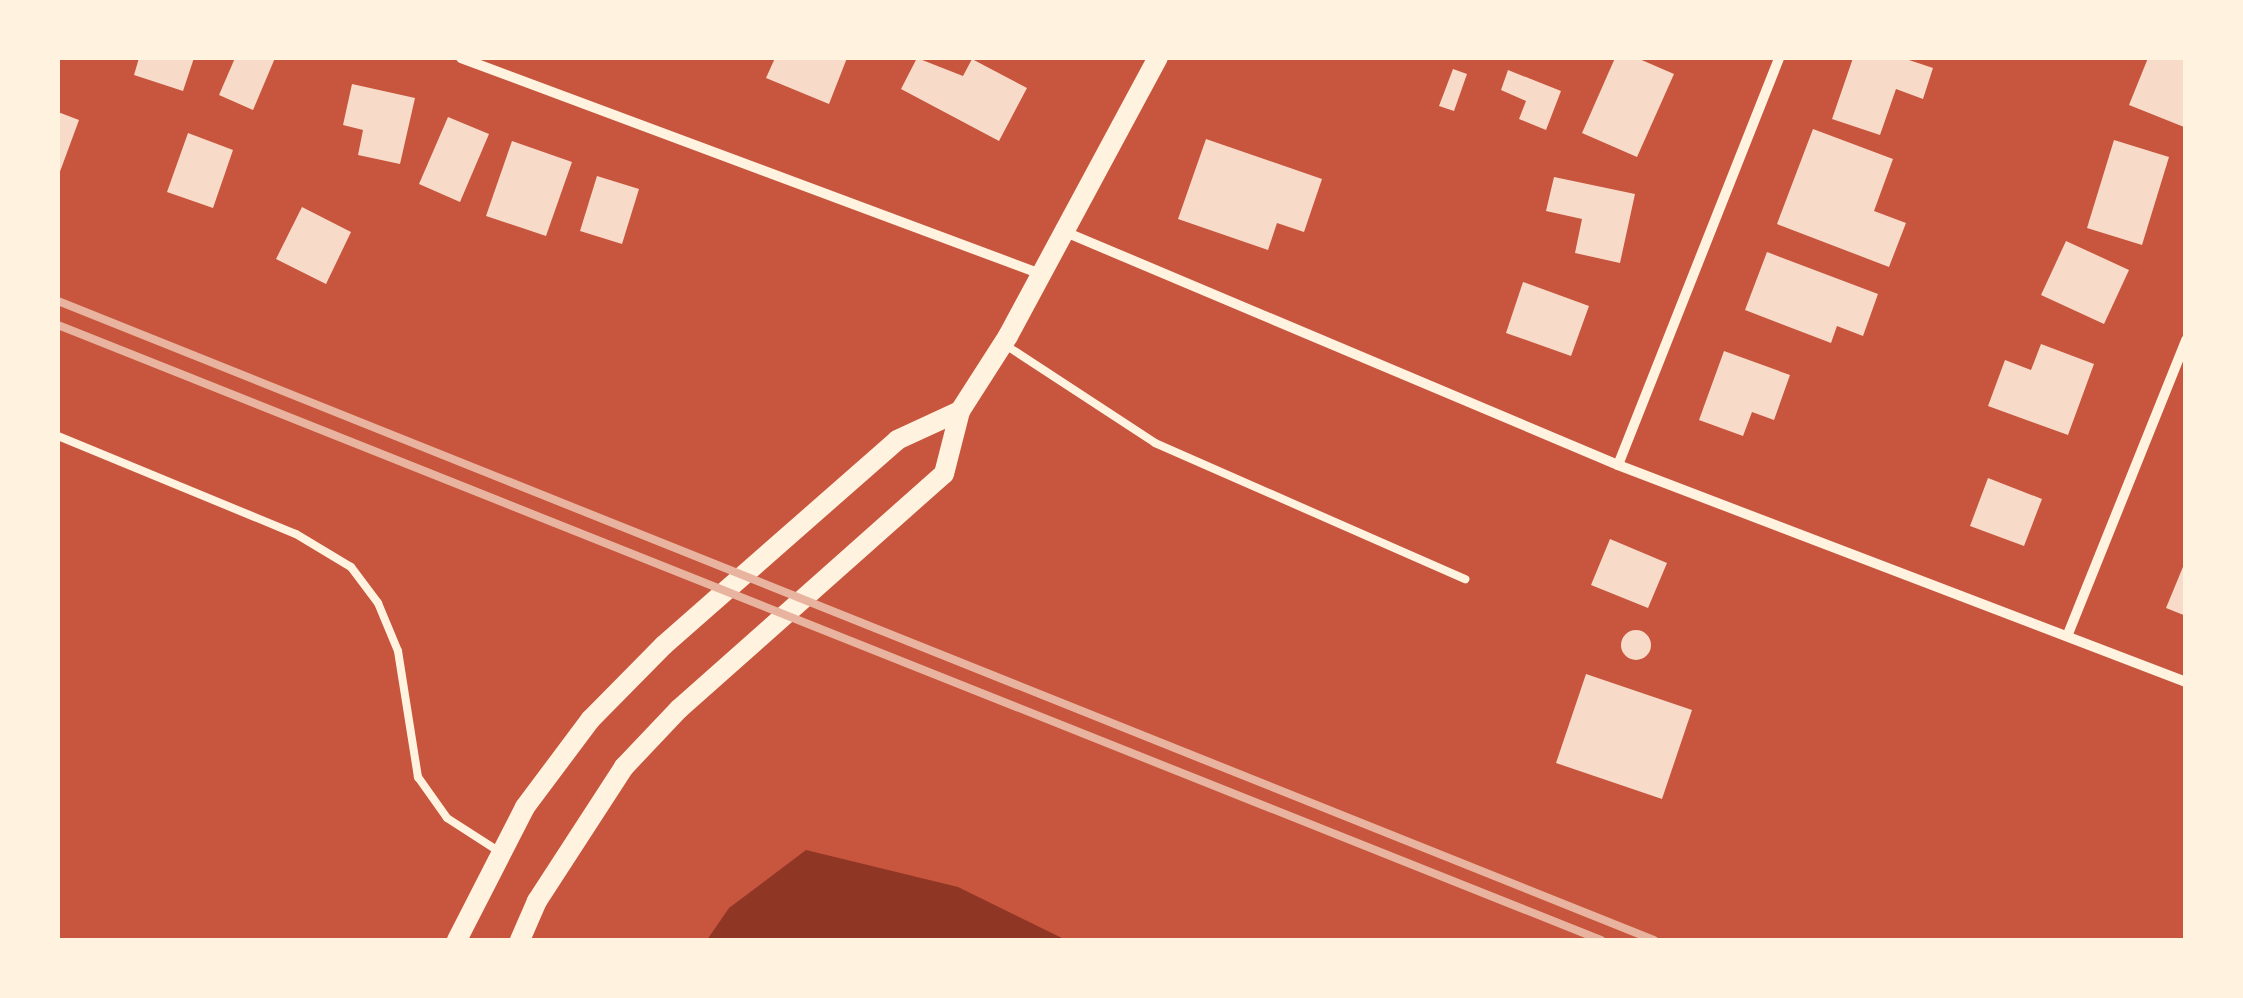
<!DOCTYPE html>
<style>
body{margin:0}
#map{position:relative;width:2243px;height:998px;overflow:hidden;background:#c8553d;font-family:"Nunito Sans",sans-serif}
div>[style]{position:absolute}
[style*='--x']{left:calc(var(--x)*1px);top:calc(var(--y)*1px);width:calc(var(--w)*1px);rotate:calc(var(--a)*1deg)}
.water>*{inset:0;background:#8f3625}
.building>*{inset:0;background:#f7dbc8}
.round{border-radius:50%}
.service>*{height:8px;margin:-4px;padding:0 4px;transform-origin:4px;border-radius:4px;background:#fff3e0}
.minor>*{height:10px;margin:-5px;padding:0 5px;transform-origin:5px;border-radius:5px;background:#fff3e0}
.secondary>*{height:20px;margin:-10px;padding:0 10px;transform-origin:10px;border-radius:10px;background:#fff3e0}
.rail>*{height:8px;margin:-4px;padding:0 4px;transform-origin:4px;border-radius:4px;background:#e9b49f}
span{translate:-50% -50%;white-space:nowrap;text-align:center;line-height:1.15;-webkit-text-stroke:9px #fff3e0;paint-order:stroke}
.frame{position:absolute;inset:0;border:60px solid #fff3e0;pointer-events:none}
</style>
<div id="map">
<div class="water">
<div style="clip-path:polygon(806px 850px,958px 887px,1066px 940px,707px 940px,729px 908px)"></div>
</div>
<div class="building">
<div style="clip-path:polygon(139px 58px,194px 58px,183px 91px,134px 75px)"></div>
<div style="clip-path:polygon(235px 58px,275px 58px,253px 110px,219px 95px)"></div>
<div style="clip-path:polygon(775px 58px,847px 58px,829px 104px,766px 78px)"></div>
<div style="clip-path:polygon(917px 58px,963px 76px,972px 59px,1027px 88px,999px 141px,901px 89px)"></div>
<div style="clip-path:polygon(1615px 58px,1637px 58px,1674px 74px,1637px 157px,1582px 133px)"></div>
<div style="clip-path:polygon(1853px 58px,1903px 58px,1933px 68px,1923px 99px,1896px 89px,1880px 135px,1832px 119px)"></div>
<div style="clip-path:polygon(2148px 58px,2186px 58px,2184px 127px,2129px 105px)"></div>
<div style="clip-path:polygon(1453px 69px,1467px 74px,1454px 111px,1439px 106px)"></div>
<div style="clip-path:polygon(1508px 70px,1561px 91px,1546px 130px,1519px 119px,1526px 101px,1501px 90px)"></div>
<div style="clip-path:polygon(352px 84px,415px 98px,400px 164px,358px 155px,363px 130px,343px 125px)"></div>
<div style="clip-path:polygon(58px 112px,79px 120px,58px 177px)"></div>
<div style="clip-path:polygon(448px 117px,489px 134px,460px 202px,419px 184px)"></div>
<div style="clip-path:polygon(1813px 129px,1893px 159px,1874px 211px,1906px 223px,1889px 267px,1777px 224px)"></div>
<div style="clip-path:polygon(188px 133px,233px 150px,213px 208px,167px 192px)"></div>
<div style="clip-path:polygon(1206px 139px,1322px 179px,1304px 232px,1277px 223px,1268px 250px,1178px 219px)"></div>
<div style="clip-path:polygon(2114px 140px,2169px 157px,2142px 245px,2087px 228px)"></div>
<div style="clip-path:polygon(512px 141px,572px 162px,546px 236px,486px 216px)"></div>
<div style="clip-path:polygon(597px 176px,639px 189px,622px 244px,580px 231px)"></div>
<div style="clip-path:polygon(1554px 177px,1635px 194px,1620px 263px,1575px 253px,1582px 219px,1546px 211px)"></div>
<div style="clip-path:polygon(302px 207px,351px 232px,326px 284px,276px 259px)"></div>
<div style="clip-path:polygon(2066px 241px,2129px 270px,2104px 324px,2041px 295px)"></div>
<div style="clip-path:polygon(1767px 252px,1878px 294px,1863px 336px,1837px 326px,1831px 343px,1745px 310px)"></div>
<div style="clip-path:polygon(1523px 282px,1589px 306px,1571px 356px,1506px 333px)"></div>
<div style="clip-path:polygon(2041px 344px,2094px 364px,2068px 435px,1988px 406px,2005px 360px,2031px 370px)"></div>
<div style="clip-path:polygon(1724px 351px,1790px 375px,1774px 420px,1752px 412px,1743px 436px,1699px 420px)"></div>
<div style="clip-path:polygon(1988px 478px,2042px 499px,2024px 546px,1970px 526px)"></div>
<div style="clip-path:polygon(1610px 539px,1667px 563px,1648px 608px,1591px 585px)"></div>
<div style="clip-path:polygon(2185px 562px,2186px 562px,2186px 616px,2166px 608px)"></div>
<div class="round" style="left:1621px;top:630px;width:30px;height:30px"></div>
<div style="clip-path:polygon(1586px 674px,1692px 710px,1662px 799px,1556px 763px)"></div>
</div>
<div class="service">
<div style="--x:1007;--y:346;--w:177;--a:33.2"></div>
<div style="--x:1155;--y:443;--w:339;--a:23.7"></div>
<div style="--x:58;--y:436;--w:257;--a:22.4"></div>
<div style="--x:296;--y:534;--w:64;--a:31"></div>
<div style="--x:351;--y:567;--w:45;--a:53.1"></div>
<div style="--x:378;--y:603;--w:52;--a:67.4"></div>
<div style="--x:398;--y:651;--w:128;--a:81"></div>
<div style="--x:418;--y:777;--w:50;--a:54.7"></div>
<div style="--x:447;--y:818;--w:63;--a:32.7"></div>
</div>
<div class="minor">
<div style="--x:461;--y:58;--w:619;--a:20.43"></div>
<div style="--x:1063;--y:231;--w:602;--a:22.86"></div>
<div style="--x:1618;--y:465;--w:608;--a:20.91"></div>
<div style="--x:1618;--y:465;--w:438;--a:-68.4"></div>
<div style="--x:2068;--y:634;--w:317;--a:-68.1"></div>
</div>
<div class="secondary">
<div style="--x:457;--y:940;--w:149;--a:-62.9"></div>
<div style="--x:525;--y:807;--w:109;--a:-53.2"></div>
<div style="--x:590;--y:720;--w:105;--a:-45.4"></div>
<div style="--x:664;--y:645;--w:310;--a:-41.3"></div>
<div style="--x:897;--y:440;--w:69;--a:-24.7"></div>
<div style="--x:520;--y:940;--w:43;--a:-66.4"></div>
<div style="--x:537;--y:901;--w:160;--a:-57"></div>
<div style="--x:624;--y:767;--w:80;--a:-46.5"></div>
<div style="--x:679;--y:709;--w:354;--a:-41.6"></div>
<div style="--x:944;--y:474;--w:65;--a:-75.7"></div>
<div style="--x:960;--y:411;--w:89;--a:-57.4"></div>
<div style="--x:1008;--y:336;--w:316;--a:-61.7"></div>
</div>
<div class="rail">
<div style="--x:58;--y:301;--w:1719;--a:21.82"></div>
<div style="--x:58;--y:325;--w:1661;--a:21.73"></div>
</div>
<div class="frame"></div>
</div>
